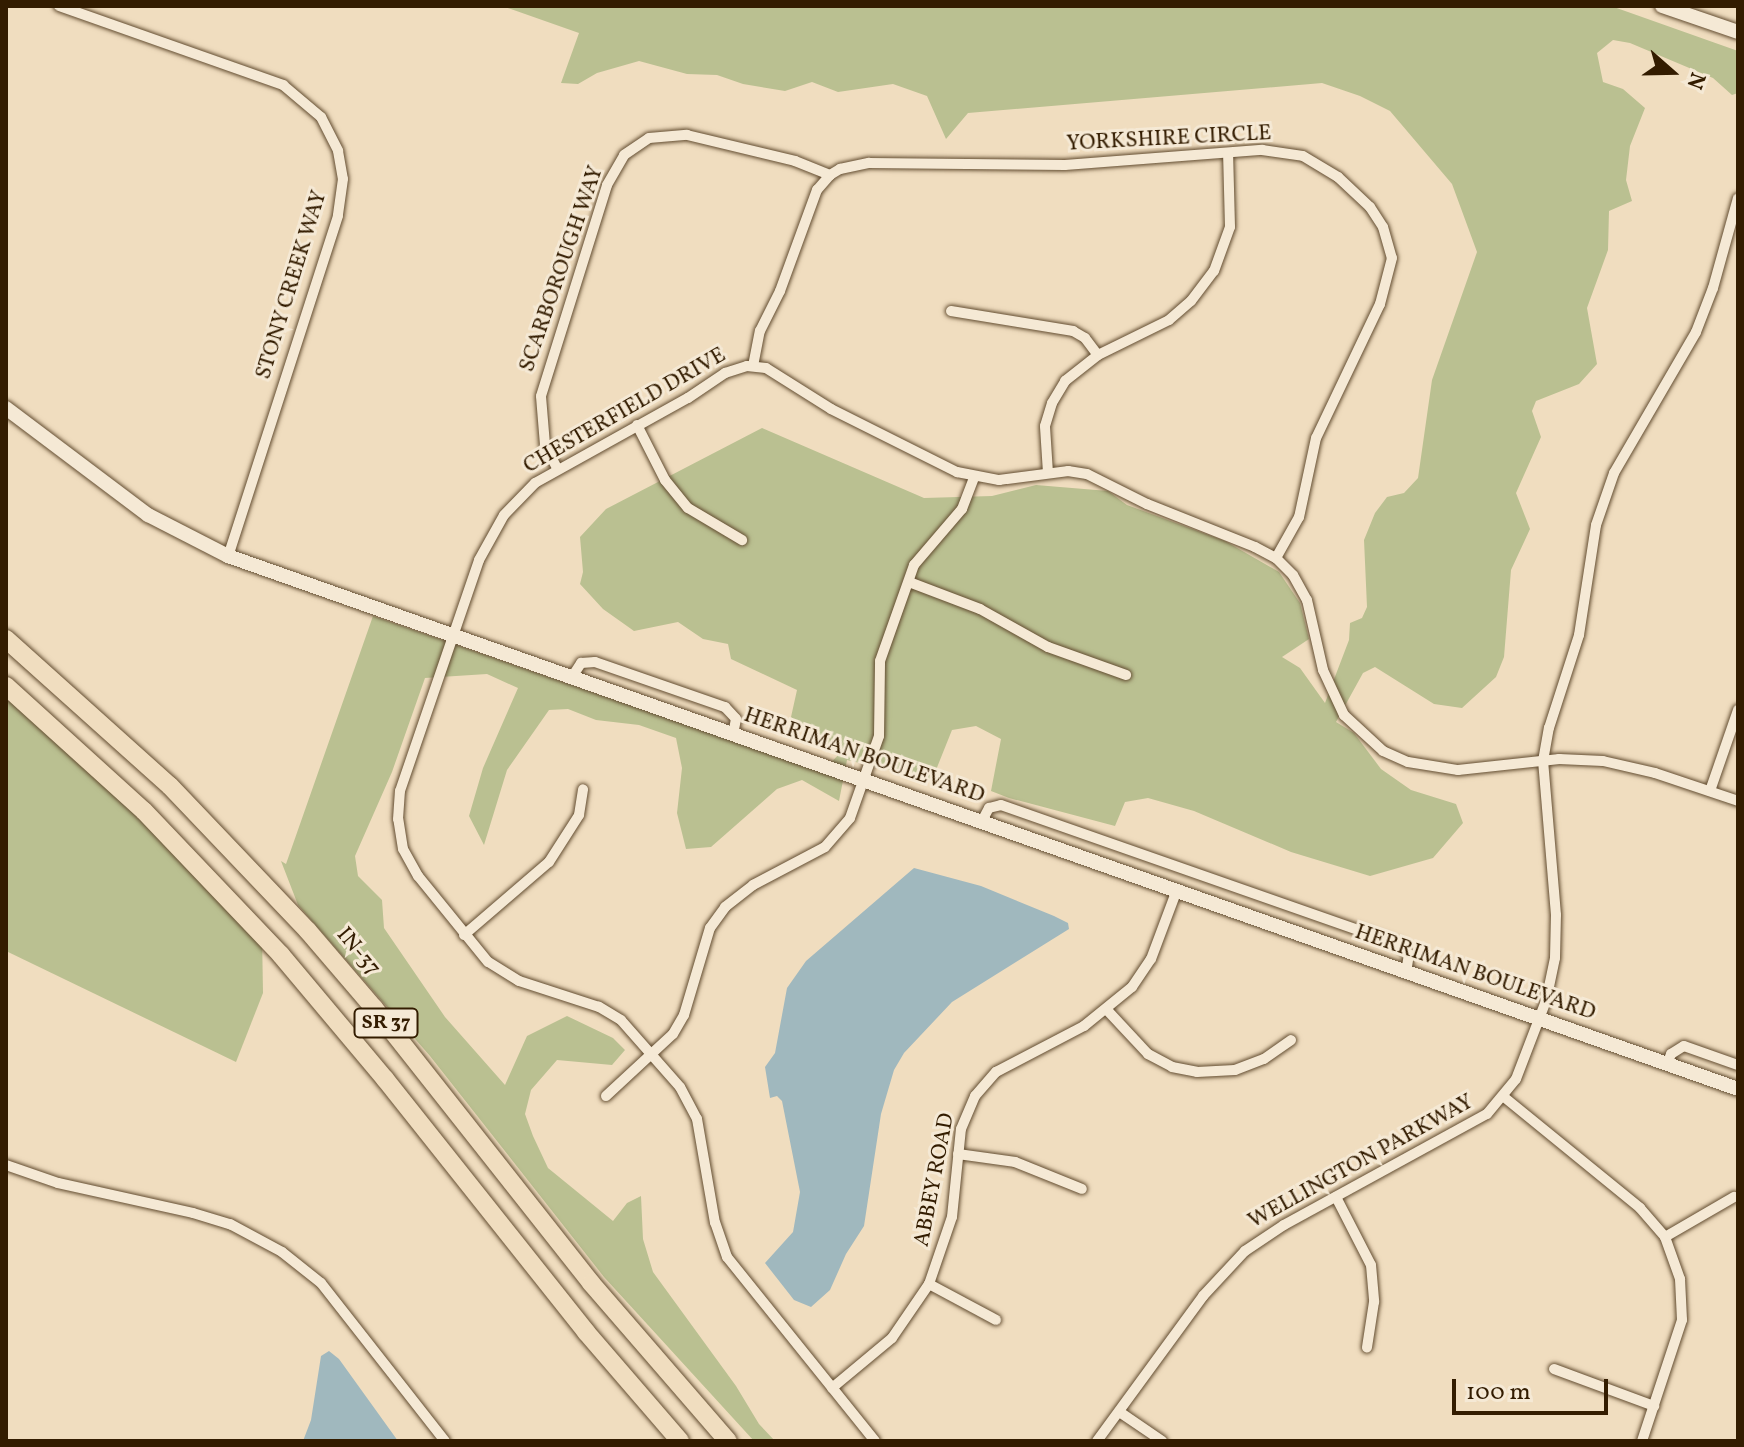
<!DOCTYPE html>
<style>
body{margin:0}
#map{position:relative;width:1744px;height:1447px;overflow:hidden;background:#f0ddbf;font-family:Vollkorn,serif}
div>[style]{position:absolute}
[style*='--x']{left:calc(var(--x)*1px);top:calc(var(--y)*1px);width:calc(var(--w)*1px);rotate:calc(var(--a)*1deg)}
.green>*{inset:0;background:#bac091}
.water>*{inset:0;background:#a0b8be}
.roads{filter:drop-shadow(0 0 2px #624c30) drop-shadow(0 0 2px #624c30)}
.street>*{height:10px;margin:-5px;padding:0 5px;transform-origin:5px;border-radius:5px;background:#f5e9d5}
.secondary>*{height:14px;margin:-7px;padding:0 7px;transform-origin:7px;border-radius:7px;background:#f5e9d5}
.highway>*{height:18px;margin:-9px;padding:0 9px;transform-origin:9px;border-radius:9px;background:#f0ddbf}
span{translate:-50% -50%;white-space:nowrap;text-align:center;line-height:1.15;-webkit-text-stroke:6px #f5e9d5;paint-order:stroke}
.shield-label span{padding:2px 6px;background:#f5e9d5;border:2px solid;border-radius:6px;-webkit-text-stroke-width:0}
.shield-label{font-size:20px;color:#331c00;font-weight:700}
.street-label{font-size:22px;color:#331c00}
.frame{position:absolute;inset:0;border:8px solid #331c00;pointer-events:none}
.north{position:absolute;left:1632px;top:32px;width:80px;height:80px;-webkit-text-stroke:6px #f5e9d5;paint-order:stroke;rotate:110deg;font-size:22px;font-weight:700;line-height:32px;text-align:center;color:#331c00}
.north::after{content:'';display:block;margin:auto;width:28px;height:36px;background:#331c00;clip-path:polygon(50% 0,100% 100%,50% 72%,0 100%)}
.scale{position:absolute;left:1452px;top:1379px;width:156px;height:36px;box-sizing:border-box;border:4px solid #331c00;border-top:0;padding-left:10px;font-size:24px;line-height:28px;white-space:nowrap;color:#331c00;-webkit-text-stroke:6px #f5e9d5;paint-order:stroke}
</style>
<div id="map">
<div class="green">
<div style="clip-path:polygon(502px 6px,1611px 6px,1738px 51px,1738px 93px,1732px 95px,1713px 78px,1630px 43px,1613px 40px,1597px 53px,1603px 82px,1623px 89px,1645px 108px,1630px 146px,1626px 180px,1632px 201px,1609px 211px,1608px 250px,1587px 308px,1597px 364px,1579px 384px,1536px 401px,1532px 411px,1541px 437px,1516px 493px,1530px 529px,1511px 570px,1504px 657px,1496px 677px,1462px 708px,1434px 704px,1375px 667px,1363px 673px,1336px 722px,1354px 733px,1381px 769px,1411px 790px,1456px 804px,1463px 823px,1433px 858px,1370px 876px,1291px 852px,1194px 811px,1148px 798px,1125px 802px,1115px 826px,1009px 798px,991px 791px,1001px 739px,976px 726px,952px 730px,932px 780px,847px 760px,839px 801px,802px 780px,777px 789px,711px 847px,686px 849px,677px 813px,682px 768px,676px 738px,639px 725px,596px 720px,568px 709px,549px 710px,507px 770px,484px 845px,469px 816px,483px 768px,518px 688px,487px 674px,425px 678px,392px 772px,355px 856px,358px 876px,382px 900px,384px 928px,445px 1017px,505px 1085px,527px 1036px,567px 1016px,613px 1038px,625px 1050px,612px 1065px,557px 1060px,531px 1090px,525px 1114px,533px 1136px,548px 1168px,613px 1221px,627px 1203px,641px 1196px,643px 1239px,653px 1272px,736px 1386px,759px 1424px,775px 1441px,754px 1441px,604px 1277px,430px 1056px,298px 905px,281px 861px,286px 864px,373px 616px,822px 772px,842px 751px,812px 741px,791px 717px,797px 690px,731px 659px,728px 644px,703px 639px,678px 622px,634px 631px,603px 609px,580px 584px,583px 572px,580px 537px,606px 509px,762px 428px,924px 498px,992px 496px,1036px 485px,1108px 491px,1127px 505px,1225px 541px,1279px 572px,1300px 603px,1309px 639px,1282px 657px,1300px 668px,1325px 703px,1349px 640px,1350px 623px,1362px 618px,1367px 607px,1364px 540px,1375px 513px,1387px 497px,1404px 493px,1418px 478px,1432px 380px,1477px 252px,1452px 184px,1390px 111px,1360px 96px,1322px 83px,968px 113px,946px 139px,927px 96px,893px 84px,838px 92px,812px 82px,785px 91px,743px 84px,717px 75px,687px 74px,639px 61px,597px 73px,578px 84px,561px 83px,579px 33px)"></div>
<div style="clip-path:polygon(6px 689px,262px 934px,263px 993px,236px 1062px,6px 951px)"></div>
</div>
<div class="water">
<div style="clip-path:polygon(914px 868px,981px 886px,1054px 916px,1068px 923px,1069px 929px,952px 1002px,904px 1053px,894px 1070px,881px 1114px,864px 1226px,846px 1254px,830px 1290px,811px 1307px,794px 1300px,765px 1263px,793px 1232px,800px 1192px,782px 1101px,777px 1096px,770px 1098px,765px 1067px,775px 1053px,787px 988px,806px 961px)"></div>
<div style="clip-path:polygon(329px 1351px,339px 1359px,398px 1441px,303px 1441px,311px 1420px,321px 1356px)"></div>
</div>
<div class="roads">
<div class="street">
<div style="--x:59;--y:6;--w:238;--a:19.4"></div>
<div style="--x:283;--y:85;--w:50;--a:40.1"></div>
<div style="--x:321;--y:117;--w:38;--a:63"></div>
<div style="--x:338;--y:151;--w:28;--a:80"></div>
<div style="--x:343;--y:179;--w:37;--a:98"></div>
<div style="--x:338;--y:216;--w:357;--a:107.9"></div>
<div style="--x:951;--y:311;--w:124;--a:9.3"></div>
<div style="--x:1073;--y:331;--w:14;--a:30"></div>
<div style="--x:1085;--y:338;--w:21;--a:53"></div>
<div style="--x:753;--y:366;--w:36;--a:-79"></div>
<div style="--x:760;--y:331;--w:45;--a:-63.4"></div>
<div style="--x:780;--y:291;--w:108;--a:-69.9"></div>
<div style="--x:817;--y:190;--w:20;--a:-49"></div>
<div style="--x:830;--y:175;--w:12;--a:-31"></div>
<div style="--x:840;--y:169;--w:30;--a:-12"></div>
<div style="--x:869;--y:163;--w:196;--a:0.6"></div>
<div style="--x:1065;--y:165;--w:198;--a:-4.4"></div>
<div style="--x:1262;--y:150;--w:41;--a:8.3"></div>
<div style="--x:1303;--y:156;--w:41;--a:31"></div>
<div style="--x:1338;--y:177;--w:44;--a:43.2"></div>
<div style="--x:1370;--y:207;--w:24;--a:57"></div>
<div style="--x:1383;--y:227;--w:32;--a:74"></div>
<div style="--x:1392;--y:258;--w:48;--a:104.6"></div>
<div style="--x:1380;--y:304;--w:148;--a:115.5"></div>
<div style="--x:1316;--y:438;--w:81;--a:102.1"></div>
<div style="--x:1299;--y:517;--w:47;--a:119.3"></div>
<div style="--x:637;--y:425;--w:62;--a:63"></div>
<div style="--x:665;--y:480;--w:36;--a:51"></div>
<div style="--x:688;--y:508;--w:63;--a:30.7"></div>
<div style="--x:557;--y:468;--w:26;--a:-118"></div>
<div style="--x:545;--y:445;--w:49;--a:-94.7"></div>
<div style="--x:541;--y:396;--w:221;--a:-72.6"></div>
<div style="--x:607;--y:185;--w:34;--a:-60"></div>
<div style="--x:624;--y:155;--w:30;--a:-34"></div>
<div style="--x:649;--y:138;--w:38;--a:-5"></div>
<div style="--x:687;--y:135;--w:111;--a:13.5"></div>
<div style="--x:795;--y:161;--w:38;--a:22"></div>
<div style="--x:1048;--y:473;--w:47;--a:-93.7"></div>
<div style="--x:1045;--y:426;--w:24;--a:-73"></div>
<div style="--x:1052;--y:403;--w:26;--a:-59"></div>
<div style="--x:1065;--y:381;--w:42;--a:-38.2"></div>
<div style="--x:1098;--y:355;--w:79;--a:-26.2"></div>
<div style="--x:1169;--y:320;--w:29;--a:-41"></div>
<div style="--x:1191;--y:301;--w:38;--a:-53"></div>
<div style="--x:1214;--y:271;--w:47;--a:-70"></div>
<div style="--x:1230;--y:227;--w:74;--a:-91.5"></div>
<div style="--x:909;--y:582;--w:76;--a:20.8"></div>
<div style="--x:980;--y:609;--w:78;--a:29.2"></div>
<div style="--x:1048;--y:647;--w:83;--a:19.7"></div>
<div style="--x:572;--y:677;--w:17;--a:-57"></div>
<div style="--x:581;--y:663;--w:14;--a:-4"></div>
<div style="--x:595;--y:662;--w:138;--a:19.1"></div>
<div style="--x:725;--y:707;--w:16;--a:47"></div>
<div style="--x:736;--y:719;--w:15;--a:101"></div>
<div style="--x:1710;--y:791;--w:86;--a:-70.9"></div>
<div style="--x:982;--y:821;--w:15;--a:-62"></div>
<div style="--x:989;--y:808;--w:12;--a:-14"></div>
<div style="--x:1001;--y:805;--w:423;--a:19.3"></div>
<div style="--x:1400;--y:945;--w:13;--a:45"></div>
<div style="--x:1409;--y:954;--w:18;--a:99"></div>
<div style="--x:464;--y:935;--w:112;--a:-40.7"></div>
<div style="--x:549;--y:862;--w:56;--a:-57.4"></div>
<div style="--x:579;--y:815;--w:26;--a:-81"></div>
<div style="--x:1107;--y:1010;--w:60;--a:47"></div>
<div style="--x:1148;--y:1054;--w:27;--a:28"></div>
<div style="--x:1172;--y:1067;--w:25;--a:11"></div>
<div style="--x:1197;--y:1072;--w:38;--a:-3"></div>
<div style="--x:1235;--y:1070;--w:31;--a:-21"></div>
<div style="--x:1264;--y:1059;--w:33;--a:-35"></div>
<div style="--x:1667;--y:1064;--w:11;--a:-68"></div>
<div style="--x:1671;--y:1054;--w:15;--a:-32"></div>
<div style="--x:1684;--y:1046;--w:57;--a:19.4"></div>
<div style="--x:606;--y:1096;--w:91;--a:-42.8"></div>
<div style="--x:673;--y:1034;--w:22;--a:-60"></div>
<div style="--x:684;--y:1015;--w:91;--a:-73.4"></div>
<div style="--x:710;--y:928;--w:26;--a:-54"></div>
<div style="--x:725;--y:907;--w:36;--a:-38"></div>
<div style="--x:753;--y:885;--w:81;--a:-27.8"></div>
<div style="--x:825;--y:847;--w:38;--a:-49"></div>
<div style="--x:850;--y:818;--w:87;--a:-70.5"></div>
<div style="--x:879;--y:736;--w:75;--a:-89.2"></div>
<div style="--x:880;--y:661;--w:102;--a:-70.5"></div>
<div style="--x:914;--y:565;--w:74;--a:-49.4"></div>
<div style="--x:962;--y:509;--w:34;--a:-69"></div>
<div style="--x:1504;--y:1097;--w:176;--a:39.2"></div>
<div style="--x:1640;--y:1208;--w:38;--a:49"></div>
<div style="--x:1665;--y:1237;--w:45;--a:70.3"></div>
<div style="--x:1680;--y:1279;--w:41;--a:87.2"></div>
<div style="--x:1682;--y:1320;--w:127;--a:108.3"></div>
<div style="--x:958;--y:1154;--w:58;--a:8"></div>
<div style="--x:1015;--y:1162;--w:72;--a:21.9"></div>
<div style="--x:6;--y:1165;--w:55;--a:19.1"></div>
<div style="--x:58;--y:1183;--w:138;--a:12.5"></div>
<div style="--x:193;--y:1213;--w:39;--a:17"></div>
<div style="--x:230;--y:1224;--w:59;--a:28.3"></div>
<div style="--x:282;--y:1252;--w:50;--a:38.5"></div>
<div style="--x:321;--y:1283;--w:201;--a:51.9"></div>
<div style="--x:1336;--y:1197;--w:76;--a:62.8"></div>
<div style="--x:1371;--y:1265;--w:37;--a:85"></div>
<div style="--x:1374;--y:1302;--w:46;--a:98.8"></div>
<div style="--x:1665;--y:1237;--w:80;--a:-30.1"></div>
<div style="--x:929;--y:1284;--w:76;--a:28.2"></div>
<div style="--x:1554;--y:1369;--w:107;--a:20.3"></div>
<div style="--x:832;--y:1388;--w:78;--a:-39.8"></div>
<div style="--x:892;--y:1338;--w:65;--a:-55.6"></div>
<div style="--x:929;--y:1284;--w:71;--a:-71.1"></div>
<div style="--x:952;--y:1217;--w:88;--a:-84.2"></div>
<div style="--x:961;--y:1129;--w:36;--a:-67"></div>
<div style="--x:975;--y:1096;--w:32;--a:-49"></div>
<div style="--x:996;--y:1072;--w:99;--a:-27.6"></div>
<div style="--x:1084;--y:1026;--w:62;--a:-39.1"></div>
<div style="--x:1132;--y:987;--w:34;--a:-56"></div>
<div style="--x:1151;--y:959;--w:74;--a:-69.4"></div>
<div style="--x:1121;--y:1413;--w:50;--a:34.3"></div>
<div style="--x:875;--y:1441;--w:236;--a:-128.8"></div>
<div style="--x:727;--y:1257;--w:36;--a:-109"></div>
<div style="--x:715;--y:1223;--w:106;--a:-99.8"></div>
<div style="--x:697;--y:1119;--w:36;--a:-118"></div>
<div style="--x:680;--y:1087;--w:89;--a:-131.4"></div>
<div style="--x:621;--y:1020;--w:26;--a:-149"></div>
<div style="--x:599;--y:1007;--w:84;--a:-162"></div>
<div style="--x:519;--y:981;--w:36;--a:-148"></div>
<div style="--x:488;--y:962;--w:111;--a:-129.1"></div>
<div style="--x:418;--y:876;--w:31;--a:-119"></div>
<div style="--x:403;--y:849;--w:30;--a:-99"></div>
<div style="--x:398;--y:819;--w:28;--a:-86"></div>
<div style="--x:400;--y:791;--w:244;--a:-71.1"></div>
<div style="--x:479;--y:560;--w:51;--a:-60.9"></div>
<div style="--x:504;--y:515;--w:45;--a:-45.9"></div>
<div style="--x:535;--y:483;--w:175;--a:-29.1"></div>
<div style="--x:688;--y:398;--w:45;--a:-34"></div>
<div style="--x:725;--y:373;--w:23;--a:-18"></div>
<div style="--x:747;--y:366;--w:19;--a:6"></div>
<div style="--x:766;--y:368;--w:77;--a:32.2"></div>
<div style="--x:831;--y:409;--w:141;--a:26.6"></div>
<div style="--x:957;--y:472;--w:43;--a:10.8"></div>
<div style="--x:999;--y:480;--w:70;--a:-7.4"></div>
<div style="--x:1068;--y:471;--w:19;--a:9"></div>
<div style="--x:1087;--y:474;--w:67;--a:26.6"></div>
<div style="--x:1147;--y:504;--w:116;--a:21.7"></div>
<div style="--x:1255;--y:547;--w:24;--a:28"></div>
<div style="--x:1276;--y:558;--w:24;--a:45"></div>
<div style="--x:1293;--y:575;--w:29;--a:61"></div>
<div style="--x:1307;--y:600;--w:72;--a:77.1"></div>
<div style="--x:1323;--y:670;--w:50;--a:65"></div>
<div style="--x:1344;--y:715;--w:53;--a:42.7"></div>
<div style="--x:1383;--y:751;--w:27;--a:24"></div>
<div style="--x:1408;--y:762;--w:51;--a:9.1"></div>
<div style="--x:1458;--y:770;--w:102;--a:-6.2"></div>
<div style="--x:1559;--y:759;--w:44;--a:2.6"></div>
<div style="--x:1603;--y:761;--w:53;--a:13"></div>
<div style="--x:1655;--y:773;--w:88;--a:18.6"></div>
<div style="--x:1097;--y:1441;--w:180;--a:-53.8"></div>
<div style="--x:1203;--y:1296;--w:62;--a:-47"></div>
<div style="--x:1245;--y:1251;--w:47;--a:-33.7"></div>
<div style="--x:1284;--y:1225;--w:231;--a:-28.7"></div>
<div style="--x:1487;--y:1114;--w:45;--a:-50.4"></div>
<div style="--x:1516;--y:1079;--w:84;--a:-69"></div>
<div style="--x:1546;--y:1001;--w:44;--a:-78.2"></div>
<div style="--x:1555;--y:958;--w:43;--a:-88.7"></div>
<div style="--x:1556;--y:915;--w:155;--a:-94.8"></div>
<div style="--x:1543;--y:761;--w:34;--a:-80"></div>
<div style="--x:1549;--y:728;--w:98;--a:-72.1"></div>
<div style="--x:1579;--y:635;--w:111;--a:-81.2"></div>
<div style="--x:1596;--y:525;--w:55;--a:-70.9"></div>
<div style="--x:1614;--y:473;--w:163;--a:-59.8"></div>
<div style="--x:1696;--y:332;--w:47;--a:-68.9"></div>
<div style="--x:1713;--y:288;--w:93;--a:-74.5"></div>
</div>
<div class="secondary">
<div style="--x:1662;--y:6;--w:80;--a:18.9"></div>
<div style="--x:6;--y:408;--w:178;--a:37"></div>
<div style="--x:148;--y:515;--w:90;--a:27.1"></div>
<div style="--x:228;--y:556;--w:1601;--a:19.44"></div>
</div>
<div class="highway">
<div style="--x:6;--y:639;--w:220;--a:41.9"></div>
<div style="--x:170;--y:786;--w:200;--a:46.4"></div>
<div style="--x:308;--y:931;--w:101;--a:49.4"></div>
<div style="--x:374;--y:1008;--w:350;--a:51.7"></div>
<div style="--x:591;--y:1283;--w:209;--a:49.1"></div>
<div style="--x:6;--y:686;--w:186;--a:42.2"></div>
<div style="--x:144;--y:811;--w:199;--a:46.4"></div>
<div style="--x:281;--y:955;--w:162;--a:50"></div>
<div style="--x:385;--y:1079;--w:323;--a:51.5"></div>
<div style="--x:586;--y:1332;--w:144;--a:49.2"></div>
</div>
</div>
<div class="shield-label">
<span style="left:386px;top:1023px">SR 37</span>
</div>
<div class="street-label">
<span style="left:1169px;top:139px;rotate:-3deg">YORKSHIRE CIRCLE</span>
<span style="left:562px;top:269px;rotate:-71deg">SCARBOROUGH WAY</span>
<span style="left:292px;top:285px;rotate:-73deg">STONY CREEK WAY</span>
<span style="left:625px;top:411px;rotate:-30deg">CHESTERFIELD DRIVE</span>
<span style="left:864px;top:756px;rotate:19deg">HERRIMAN BOULEVARD</span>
<span style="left:358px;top:952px;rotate:50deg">IN-37</span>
<span style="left:1475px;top:973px;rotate:19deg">HERRIMAN BOULEVARD</span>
<span style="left:1361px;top:1162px;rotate:-29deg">WELLINGTON PARKWAY</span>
<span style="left:935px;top:1180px;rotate:-79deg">ABBEY ROAD</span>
</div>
<div class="frame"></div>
<div class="north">N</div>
<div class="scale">100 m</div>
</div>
